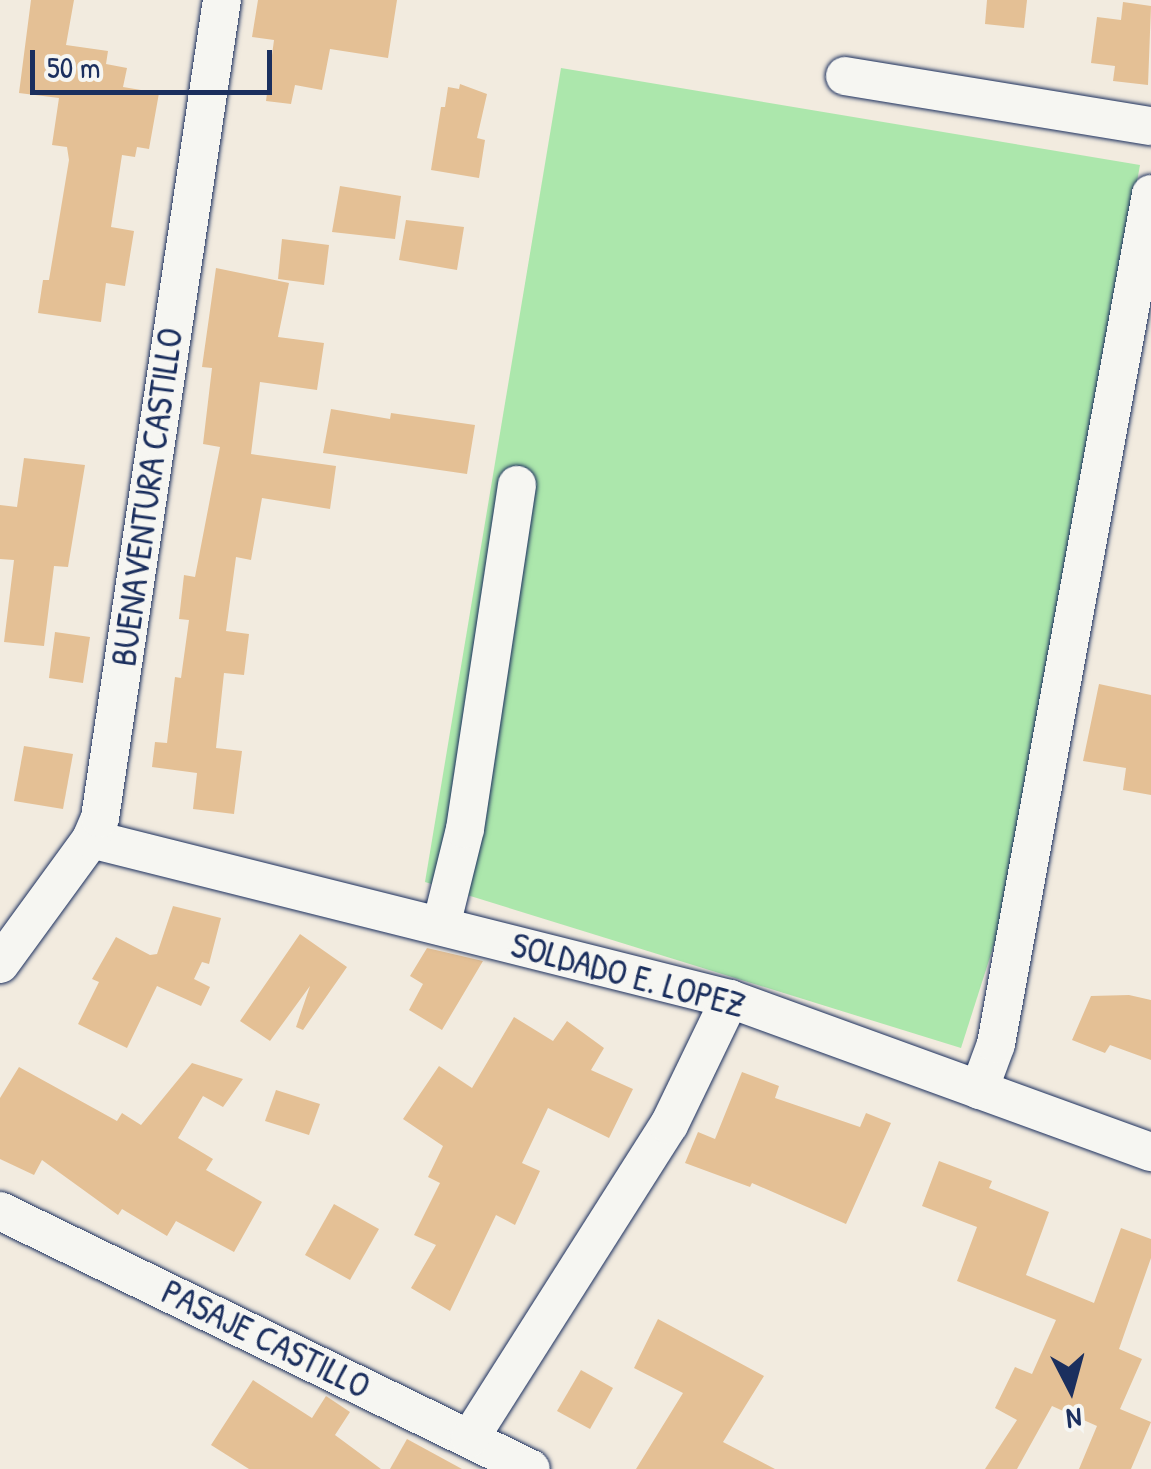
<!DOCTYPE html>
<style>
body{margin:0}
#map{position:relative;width:1151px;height:1469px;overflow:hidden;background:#f2ebdf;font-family:"Patrick Hand",sans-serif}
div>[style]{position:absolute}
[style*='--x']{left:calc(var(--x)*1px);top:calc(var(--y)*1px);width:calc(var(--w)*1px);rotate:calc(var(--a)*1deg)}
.green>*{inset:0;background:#ace7ac}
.building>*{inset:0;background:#e4c095}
.roads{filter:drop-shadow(0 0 2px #1b2f5e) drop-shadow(0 0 2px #1b2f5e)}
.minor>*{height:38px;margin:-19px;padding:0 19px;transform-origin:19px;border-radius:19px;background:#f6f6f2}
span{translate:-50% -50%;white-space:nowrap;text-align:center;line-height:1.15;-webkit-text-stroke:8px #f6f6f2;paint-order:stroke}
.street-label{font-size:35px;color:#1b2f5e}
.north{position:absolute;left:1021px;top:1339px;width:100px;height:100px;-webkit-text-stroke:8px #f6f6f2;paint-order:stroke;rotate:174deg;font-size:28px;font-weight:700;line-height:40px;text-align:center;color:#1b2f5e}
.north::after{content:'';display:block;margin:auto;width:35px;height:45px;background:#1b2f5e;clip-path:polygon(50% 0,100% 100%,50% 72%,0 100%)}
.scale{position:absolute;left:30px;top:50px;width:242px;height:45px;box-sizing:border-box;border:5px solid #1b2f5e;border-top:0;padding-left:12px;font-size:30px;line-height:35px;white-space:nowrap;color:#1b2f5e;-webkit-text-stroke:8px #f6f6f2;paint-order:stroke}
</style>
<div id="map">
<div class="green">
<div style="clip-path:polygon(561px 68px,1140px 165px,1007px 904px,961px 1048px,425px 882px)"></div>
</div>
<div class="building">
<div style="clip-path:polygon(31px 0,74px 0,66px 45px,108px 51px,106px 64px,127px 68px,123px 87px,159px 93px,149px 149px,137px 147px,135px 157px,122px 155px,111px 227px,134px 231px,125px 286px,106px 283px,101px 322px,38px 313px,43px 280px,49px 280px,69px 160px,67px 147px,52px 145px,59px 98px,19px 93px)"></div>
<div style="clip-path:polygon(258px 0,397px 0,388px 58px,330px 49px,322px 90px,295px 85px,291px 104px,266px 101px,274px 40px,252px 37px)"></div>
<div style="clip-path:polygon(987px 0,1027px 0,1024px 28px,985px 24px)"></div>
<div style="clip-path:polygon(1123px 2px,1151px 6px,1148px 85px,1113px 81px,1115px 66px,1091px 63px,1097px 17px,1121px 20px)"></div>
<div style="clip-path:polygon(460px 84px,487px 94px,477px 138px,485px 140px,479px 178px,431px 170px,441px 107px,445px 107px,448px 87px,459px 89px)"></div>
<div style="clip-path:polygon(340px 186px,401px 196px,395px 239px,332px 232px)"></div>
<div style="clip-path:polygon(406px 220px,464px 227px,457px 270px,399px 260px)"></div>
<div style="clip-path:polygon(282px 239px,329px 245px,324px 285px,278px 279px)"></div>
<div style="clip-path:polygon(216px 268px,289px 283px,278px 337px,324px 343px,317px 390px,260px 382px,251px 454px,336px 466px,330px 509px,262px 498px,251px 560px,236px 557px,226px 631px,249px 634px,244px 675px,224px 673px,216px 748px,242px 751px,234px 814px,193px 809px,197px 773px,152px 767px,155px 742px,167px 743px,175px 677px,181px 678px,189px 620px,179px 619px,184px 575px,195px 577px,220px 447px,203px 444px,212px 368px,202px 367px)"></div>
<div style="clip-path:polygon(331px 409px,390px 419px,391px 413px,475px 425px,467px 474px,323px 453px)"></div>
<div style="clip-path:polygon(24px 458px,85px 465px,68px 567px,54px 566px,44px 646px,4px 642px,14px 560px,0 559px,0 505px,17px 507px)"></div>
<div style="clip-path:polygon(55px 632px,90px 637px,83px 683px,49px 678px)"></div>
<div style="clip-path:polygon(1099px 684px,1151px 695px,1151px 795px,1123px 790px,1126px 768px,1083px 761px)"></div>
<div style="clip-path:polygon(24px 746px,73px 754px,63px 809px,14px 801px)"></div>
<div style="clip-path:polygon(173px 906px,221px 918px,209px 964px,202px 962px,194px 979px,210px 987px,201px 1006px,157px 986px,127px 1048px,78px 1024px,99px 982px,92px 979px,116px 937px,150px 955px,157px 954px)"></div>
<div style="clip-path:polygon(300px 934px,347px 967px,303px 1030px,296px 1027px,310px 986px,270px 1041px,240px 1021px)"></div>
<div style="clip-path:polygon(427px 948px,483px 961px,442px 1030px,409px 1010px,423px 984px,410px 976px)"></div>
<div style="clip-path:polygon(1129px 995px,1151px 1000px,1151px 1060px,1110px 1045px,1105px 1053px,1072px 1040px,1091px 996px)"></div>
<div style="clip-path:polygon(514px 1017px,553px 1041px,567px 1021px,604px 1048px,591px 1070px,633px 1089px,609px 1138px,548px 1108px,522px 1163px,540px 1171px,515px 1225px,496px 1215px,450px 1311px,411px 1288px,436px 1245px,414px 1235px,440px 1183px,428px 1177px,443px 1146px,403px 1119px,439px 1066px,472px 1088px)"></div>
<div style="clip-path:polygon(192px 1063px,243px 1079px,223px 1107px,203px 1096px,178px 1138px,213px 1159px,206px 1170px,262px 1202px,234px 1252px,176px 1221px,167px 1236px,122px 1209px,118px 1215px,42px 1160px,34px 1175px,0 1159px,0 1098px,19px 1067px,117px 1121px,122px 1113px,141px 1125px)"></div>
<div style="clip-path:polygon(742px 1072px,779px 1086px,775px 1098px,860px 1127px,866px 1113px,891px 1123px,846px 1224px,752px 1183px,750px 1187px,685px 1163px,698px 1132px,715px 1139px)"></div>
<div style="clip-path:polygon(276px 1090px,320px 1104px,309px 1135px,265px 1121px)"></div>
<div style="clip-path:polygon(939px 1161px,992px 1181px,989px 1188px,1049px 1212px,1026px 1275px,1094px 1303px,1121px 1228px,1151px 1239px,1151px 1258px,1119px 1349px,1142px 1359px,1120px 1409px,1151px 1422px,1131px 1469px,1079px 1469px,1097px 1426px,1052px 1406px,1017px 1469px,985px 1469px,1017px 1420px,995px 1408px,1015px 1367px,1032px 1374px,1056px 1320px,957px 1281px,977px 1227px,922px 1206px)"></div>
<div style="clip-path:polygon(334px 1204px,379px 1229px,350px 1280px,305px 1255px)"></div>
<div style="clip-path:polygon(658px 1319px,764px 1376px,723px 1442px,775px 1469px,636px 1469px,683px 1393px,634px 1368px)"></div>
<div style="clip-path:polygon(581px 1370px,613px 1388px,590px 1429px,557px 1411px)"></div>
<div style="clip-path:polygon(253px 1380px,312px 1418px,326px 1396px,350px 1412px,335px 1435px,381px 1469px,249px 1469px,211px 1445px)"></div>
<div style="clip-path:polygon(407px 1439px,462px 1469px,390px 1469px)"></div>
</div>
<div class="roads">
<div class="minor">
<div style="--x:845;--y:76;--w:310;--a:9.3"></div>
<div style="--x:91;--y:839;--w:659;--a:14.06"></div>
<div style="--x:730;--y:999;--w:448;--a:20"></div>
<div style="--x:441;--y:926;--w:100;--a:-76.1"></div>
<div style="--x:465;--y:829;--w:348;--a:-81.4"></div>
<div style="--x:0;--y:964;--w:155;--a:-53.9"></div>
<div style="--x:91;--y:839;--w:23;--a:-67"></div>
<div style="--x:100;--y:818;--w:827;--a:-81.52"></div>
<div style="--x:979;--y:1090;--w:49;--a:-69.7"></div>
<div style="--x:996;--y:1044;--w:864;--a:-79.67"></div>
<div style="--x:0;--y:1211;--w:590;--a:25.91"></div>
<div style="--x:470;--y:1438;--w:371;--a:-57.6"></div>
<div style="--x:669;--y:1125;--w:140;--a:-64.2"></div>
</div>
</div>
<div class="street-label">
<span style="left:147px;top:497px;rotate:-82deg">BUENAVENTURA CASTILLO</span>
<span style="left:628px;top:975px;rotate:15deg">SOLDADO E. LOPEZ</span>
<span style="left:266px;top:1339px;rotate:26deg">PASAJE CASTILLO</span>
</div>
<div class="north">N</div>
<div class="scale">50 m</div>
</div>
